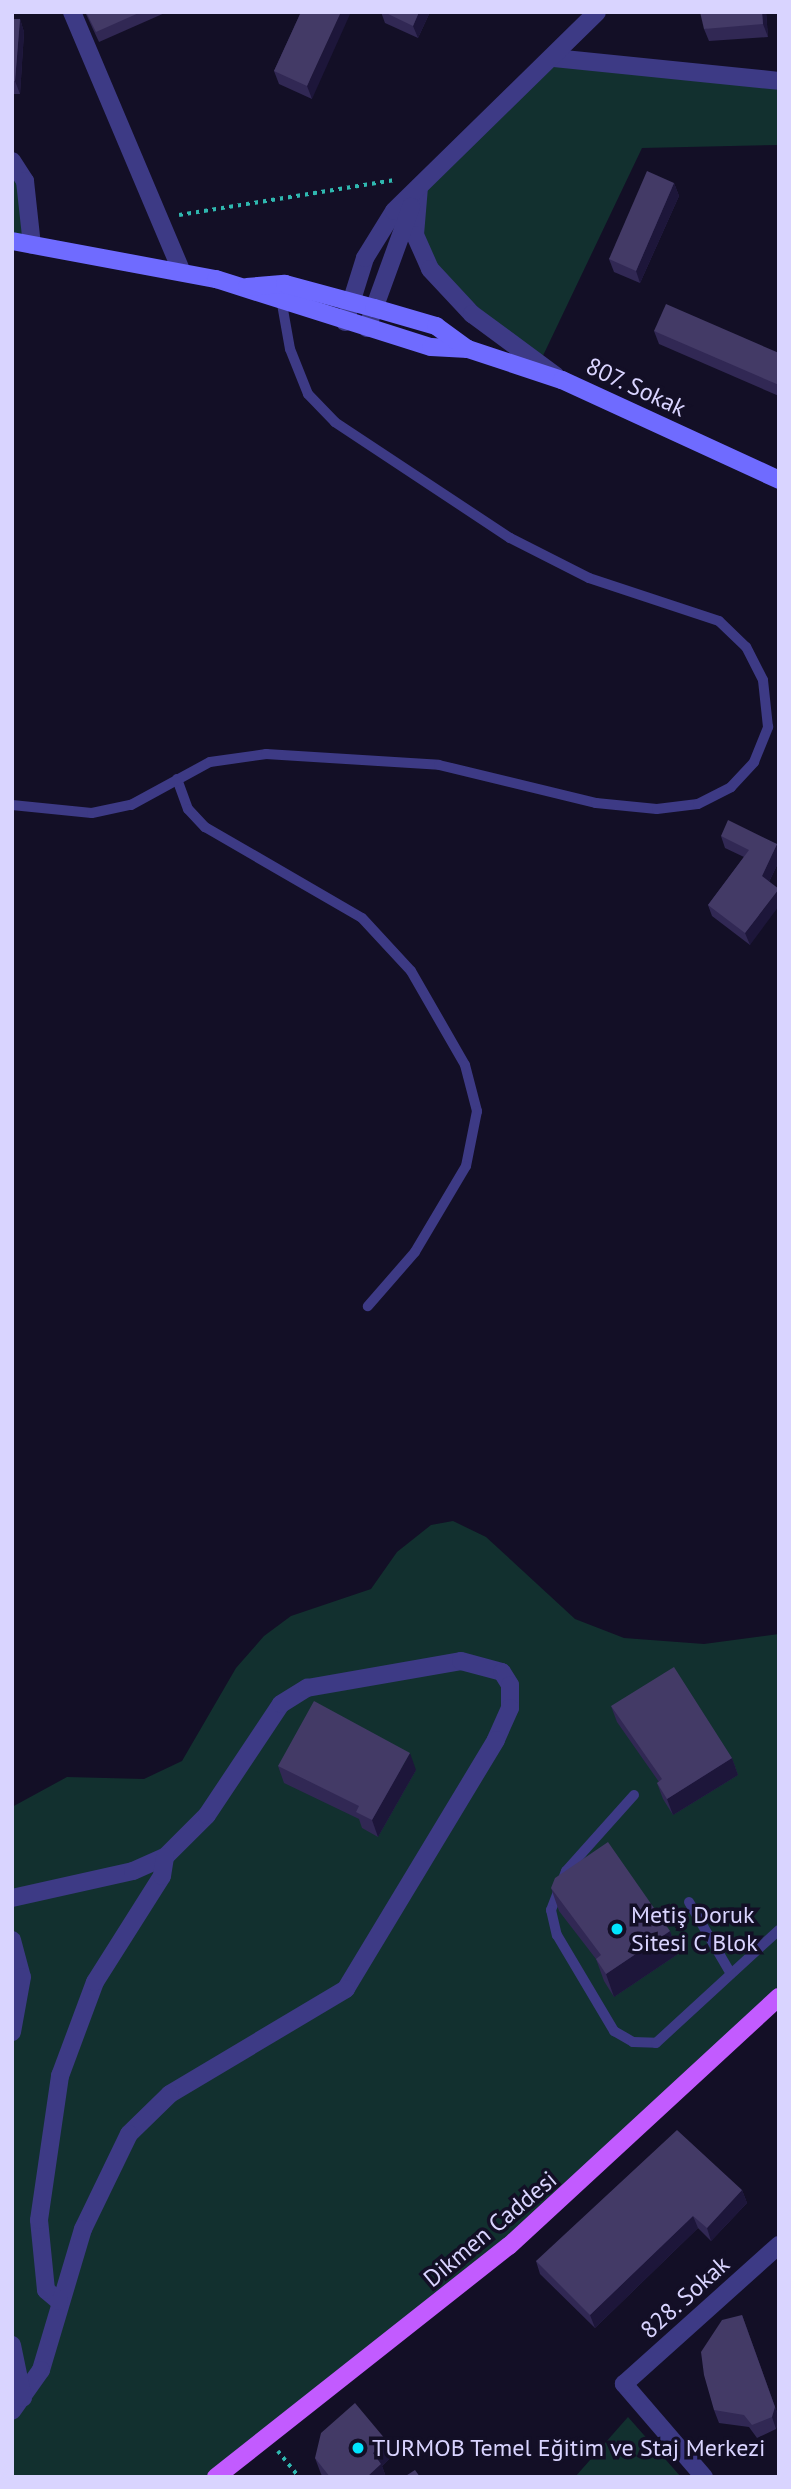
<!DOCTYPE html>
<meta charset="utf-8">
<style>
body{margin:0}
#map{position:relative;width:791px;height:2489px;overflow:hidden;background:#130f26;font-family:"PT Sans",sans-serif}
div>[style]{position:absolute}
[style*='--x']{left:calc(var(--x)*1px);top:calc(var(--y)*1px);width:calc(var(--w)*1px);rotate:calc(var(--a)*1deg)}
.green>*{inset:0;background:#12302f}
.path>*{height:3.5px;margin-top:-1.75px;transform-origin:0;background:repeating-linear-gradient(90deg,#2fb8b0 0 3.5px,transparent 0 8.5px)}
.service>*{height:10px;margin:-5px;padding:0 5px;transform-origin:5px;border-radius:5px;background:#3d3a85}
.minor>*{height:18px;margin:-9px;padding:0 9px;transform-origin:9px;border-radius:9px;background:#3d3a85}
.tertiary>*{height:18px;margin:-9px;padding:0 9px;transform-origin:9px;border-radius:9px;background:#3d3a85}
.secondary>*{height:18px;margin:-9px;padding:0 9px;transform-origin:9px;border-radius:9px;background:#6f6bff}
.primary>*{height:18px;margin:-9px;padding:0 9px;transform-origin:9px;border-radius:9px;background:#c25bff}
.wall>*{inset:0;background:#312854}
.shaded-wall>*{inset:0;background:#1d163a}
.building>*{inset:0;background:#433a66}
.dots>*{width:19px;height:19px;translate:-50% -50%;box-sizing:border-box;border:4px solid #130f26;border-radius:50%}
span{translate:-50% -50%;white-space:nowrap;text-align:center;line-height:1.15;-webkit-text-stroke:7px #130f26;paint-order:stroke}
.street-label{font-size:24px;color:#d9d4ff}
.poi-label{font-size:24px;color:#d9d4ff}
.left{translate:0 -50%;text-align:left}
.frame{position:absolute;inset:0;border:14px solid #d9d4ff;pointer-events:none}
</style>
<div id="map">
<div class="green">
<div style="clip-path:polygon(554px 58px,779px 81px,779px 145px,642px 148px,539px 364px,422px 255px,419px 187px)"></div>
<div style="clip-path:polygon(12px 161px,32px 245px,12px 241px)"></div>
<div style="clip-path:polygon(453px 1521px,486px 1537px,575px 1619px,624px 1638px,704px 1644px,779px 1634px,779px 1997px,594px 2172px,216px 2477px,12px 2477px,12px 1807px,67px 1777px,144px 1779px,182px 1761px,236px 1668px,264px 1636px,291px 1616px,371px 1589px,397px 1552px,431px 1525px)"></div>
<div style="clip-path:polygon(628px 2417px,681px 2477px,575px 2477px)"></div>
</div>
<div class="path">
<div style="--x:179;--y:215;--w:220;--a:-9.2"></div>
<div style="--x:278;--y:2451;--w:33;--a:51"></div>
</div>
<div class="service">
<div style="--x:177;--y:779;--w:32;--a:70"></div>
<div style="--x:188;--y:809;--w:25;--a:47"></div>
<div style="--x:205;--y:827;--w:181;--a:30.1"></div>
<div style="--x:362;--y:918;--w:72;--a:47.2"></div>
<div style="--x:411;--y:971;--w:108;--a:60.1"></div>
<div style="--x:465;--y:1065;--w:48;--a:75.4"></div>
<div style="--x:477;--y:1111;--w:56;--a:101.3"></div>
<div style="--x:466;--y:1166;--w:100;--a:120.7"></div>
<div style="--x:415;--y:1252;--w:72;--a:131"></div>
<div style="--x:12;--y:805;--w:80;--a:5.7"></div>
<div style="--x:92;--y:813;--w:40;--a:-12"></div>
<div style="--x:131;--y:805;--w:90;--a:-28.6"></div>
<div style="--x:210;--y:762;--w:57;--a:-8.1"></div>
<div style="--x:266;--y:754;--w:173;--a:3.6"></div>
<div style="--x:439;--y:765;--w:162;--a:13.6"></div>
<div style="--x:596;--y:803;--w:61;--a:5.6"></div>
<div style="--x:657;--y:809;--w:41;--a:-7"></div>
<div style="--x:698;--y:804;--w:37;--a:-27"></div>
<div style="--x:731;--y:787;--w:34;--a:-47"></div>
<div style="--x:754;--y:762;--w:38;--a:-68"></div>
<div style="--x:768;--y:727;--w:47;--a:-96.1"></div>
<div style="--x:763;--y:680;--w:37;--a:-117"></div>
<div style="--x:746;--y:647;--w:37;--a:-136"></div>
<div style="--x:719;--y:621;--w:137;--a:-161.7"></div>
<div style="--x:589;--y:578;--w:89;--a:-153.1"></div>
<div style="--x:510;--y:538;--w:210;--a:-146.5"></div>
<div style="--x:335;--y:422;--w:39;--a:-134"></div>
<div style="--x:308;--y:394;--w:48;--a:-111.8"></div>
<div style="--x:290;--y:349;--w:46;--a:-100.1"></div>
<div style="--x:634;--y:1795;--w:102;--a:131.8"></div>
<div style="--x:566;--y:1871;--w:42;--a:111"></div>
<div style="--x:551;--y:1910;--w:26;--a:77"></div>
<div style="--x:557;--y:1935;--w:112;--a:59.3"></div>
<div style="--x:614;--y:2031;--w:22;--a:30"></div>
<div style="--x:633;--y:2042;--w:23;--a:2"></div>
<div style="--x:656;--y:2043;--w:167;--a:-42.6"></div>
<div style="--x:689;--y:1902;--w:83;--a:59.7"></div>
</div>
<div class="minor">
<div style="--x:72;--y:12;--w:282;--a:67.1"></div>
<div style="--x:12;--y:161;--w:24;--a:57"></div>
<div style="--x:25;--y:181;--w:64;--a:83.8"></div>
<div style="--x:12;--y:1898;--w:124;--a:-12.6"></div>
<div style="--x:133;--y:1871;--w:35;--a:-24"></div>
<div style="--x:165;--y:1857;--w:59;--a:-45"></div>
<div style="--x:207;--y:1815;--w:133;--a:-56.3"></div>
<div style="--x:281;--y:1704;--w:31;--a:-32"></div>
<div style="--x:307;--y:1688;--w:156;--a:-9.9"></div>
<div style="--x:461;--y:1661;--w:42;--a:15"></div>
<div style="--x:502;--y:1672;--w:15;--a:58"></div>
<div style="--x:510;--y:1685;--w:23;--a:90"></div>
<div style="--x:510;--y:1708;--w:35;--a:114"></div>
<div style="--x:496;--y:1740;--w:291;--a:121.1"></div>
<div style="--x:346;--y:1989;--w:205;--a:149.2"></div>
<div style="--x:170;--y:2094;--w:57;--a:135.7"></div>
<div style="--x:129;--y:2134;--w:106;--a:115.8"></div>
<div style="--x:83;--y:2229;--w:147;--a:106.6"></div>
<div style="--x:41;--y:2370;--w:50;--a:125.3"></div>
<div style="--x:12;--y:1940;--w:38;--a:75"></div>
<div style="--x:22;--y:1977;--w:56;--a:100.3"></div>
<div style="--x:59;--y:2301;--w:17;--a:-140"></div>
<div style="--x:46;--y:2290;--w:70;--a:-95.7"></div>
<div style="--x:39;--y:2220;--w:146;--a:-81.7"></div>
<div style="--x:60;--y:2076;--w:100;--a:-69.6"></div>
<div style="--x:95;--y:1982;--w:125;--a:-57.7"></div>
<div style="--x:162;--y:1876;--w:19;--a:-81"></div>
<div style="--x:12;--y:2345;--w:54;--a:78.3"></div>
<div style="--x:704;--y:2477;--w:123;--a:-130.7"></div>
<div style="--x:624;--y:2384;--w:208;--a:-41.9"></div>
</div>
<div class="tertiary">
<div style="--x:554;--y:58;--w:226;--a:5.8"></div>
<div style="--x:419;--y:187;--w:48;--a:94.8"></div>
<div style="--x:415;--y:235;--w:37;--a:66"></div>
<div style="--x:430;--y:269;--w:62;--a:47"></div>
<div style="--x:472;--y:314;--w:104;--a:36.4"></div>
<div style="--x:345;--y:322;--w:67;--a:-72.6"></div>
<div style="--x:365;--y:258;--w:55;--a:-58.3"></div>
<div style="--x:394;--y:211;--w:284;--a:-44.4"></div>
<div style="--x:367;--y:328;--w:129;--a:-70"></div>
</div>
<div class="secondary">
<div style="--x:12;--y:241;--w:208;--a:10.6"></div>
<div style="--x:216;--y:279;--w:225;--a:17.6"></div>
<div style="--x:431;--y:347;--w:37;--a:3"></div>
<div style="--x:468;--y:349;--w:99;--a:18.3"></div>
<div style="--x:562;--y:380;--w:239;--a:24.7"></div>
<div style="--x:247;--y:287;--w:38;--a:-5"></div>
<div style="--x:285;--y:284;--w:92;--a:15.1"></div>
<div style="--x:374;--y:308;--w:65;--a:16.2"></div>
<div style="--x:436;--y:326;--w:39;--a:36"></div>
</div>
<div class="primary">
<div style="--x:216;--y:2477;--w:373;--a:-38.3"></div>
<div style="--x:509;--y:2246;--w:367;--a:-42.7"></div>
</div>
<div class="wall">
<div style="clip-path:polygon(85px 12px,167px 12px,99px 42px)"></div>
<div style="clip-path:polygon(301px 12px,312px 99px,279px 84px,274px 71px)"></div>
<div style="clip-path:polygon(381px 12px,430px 12px,418px 38px,385px 23px)"></div>
<div style="clip-path:polygon(766px 12px,768px 37px,709px 41px,704px 29px)"></div>
<div style="clip-path:polygon(12px 19px,20px 19px,24px 32px,20px 94px,12px 94px)"></div>
<div style="clip-path:polygon(674px 183px,679px 196px,640px 283px,614px 272px,609px 259px)"></div>
<div style="clip-path:polygon(654px 331px,779px 353px,779px 396px,659px 344px)"></div>
<div style="clip-path:polygon(721px 836px,777px 844px,779px 848px,779px 861px,769px 882px,750px 945px,712px 916px,708px 905px,744px 857px,725px 848px)"></div>
<div style="clip-path:polygon(611px 1706px,732px 1758px,738px 1775px,673px 1815px,663px 1799px,657px 1783px,659px 1782px,617px 1722px)"></div>
<div style="clip-path:polygon(278px 1766px,416px 1770px,378px 1837px,362px 1828px,359px 1819px,284px 1783px)"></div>
<div style="clip-path:polygon(551px 1888px,670px 1931px,678px 1954px,614px 1997px,604px 1981px,596px 1959px,559px 1911px)"></div>
<div style="clip-path:polygon(742px 2190px,747px 2203px,711px 2241px,698px 2228px,595px 2328px,540px 2274px,536px 2261px)"></div>
<div style="clip-path:polygon(742px 2315px,779px 2418px,776px 2429px,757px 2438px,749px 2427px,719px 2423px,714px 2410px)"></div>
<div style="clip-path:polygon(386px 2440px,392px 2456px,382px 2466px,386px 2477px,323px 2477px,321px 2474px,315px 2458px)"></div>
</div>
<div class="shaded-wall">
<div style="clip-path:polygon(341px 12px,351px 12px,312px 99px,307px 86px)"></div>
<div style="clip-path:polygon(419px 12px,430px 12px,418px 38px,413px 26px)"></div>
<div style="clip-path:polygon(762px 12px,766px 12px,768px 37px,763px 24px)"></div>
<div style="clip-path:polygon(20px 19px,24px 32px,20px 94px,15px 81px)"></div>
<div style="clip-path:polygon(674px 183px,679px 196px,640px 283px,636px 271px)"></div>
<div style="clip-path:polygon(777px 844px,779px 848px,779px 861px,766px 888px,762px 876px)"></div>
<div style="clip-path:polygon(779px 889px,779px 906px,750px 945px,745px 933px)"></div>
<div style="clip-path:polygon(410px 1753px,416px 1770px,378px 1837px,372px 1820px)"></div>
<div style="clip-path:polygon(732px 1758px,738px 1775px,673px 1815px,667px 1799px)"></div>
<div style="clip-path:polygon(670px 1931px,678px 1954px,614px 1997px,606px 1974px)"></div>
<div style="clip-path:polygon(742px 2190px,747px 2203px,711px 2241px,707px 2228px)"></div>
<div style="clip-path:polygon(693px 2216px,698px 2228px,595px 2328px,590px 2315px)"></div>
<div style="clip-path:polygon(742px 2315px,779px 2418px,776px 2429px,772px 2417px)"></div>
<div style="clip-path:polygon(386px 2440px,392px 2456px,382px 2466px,386px 2477px,367px 2477px,373px 2453px)"></div>
</div>
<div class="building">
<div style="clip-path:polygon(86px 12px,141px 12px,96px 32px)"></div>
<div style="clip-path:polygon(301px 12px,341px 12px,307px 86px,274px 71px)"></div>
<div style="clip-path:polygon(384px 12px,419px 12px,413px 26px)"></div>
<div style="clip-path:polygon(700px 12px,762px 12px,763px 24px,704px 29px)"></div>
<div style="clip-path:polygon(12px 19px,20px 19px,15px 81px,12px 81px)"></div>
<div style="clip-path:polygon(647px 171px,674px 183px,636px 271px,609px 259px)"></div>
<div style="clip-path:polygon(666px 304px,779px 353px,779px 385px,654px 331px)"></div>
<div style="clip-path:polygon(728px 820px,777px 844px,762px 876px,779px 889px,745px 933px,708px 905px,749px 850px,721px 836px)"></div>
<div style="clip-path:polygon(674px 1667px,732px 1758px,667px 1799px,657px 1783px,662px 1779px,611px 1706px)"></div>
<div style="clip-path:polygon(314px 1701px,410px 1753px,372px 1820px,356px 1812px,359px 1806px,278px 1766px)"></div>
<div style="clip-path:polygon(608px 1842px,670px 1931px,606px 1974px,596px 1959px,601px 1955px,551px 1888px,555px 1878px)"></div>
<div style="clip-path:polygon(677px 2130px,742px 2190px,707px 2228px,693px 2216px,590px 2315px,536px 2261px)"></div>
<div style="clip-path:polygon(742px 2315px,775px 2407px,772px 2417px,752px 2425px,744px 2415px,714px 2410px,704px 2375px,701px 2352px,722px 2320px)"></div>
<div style="clip-path:polygon(355px 2403px,386px 2440px,373px 2453px,381px 2464px,367px 2477px,330px 2477px,315px 2458px,321px 2433px)"></div>
<div style="clip-path:polygon(415px 2470px,420px 2477px,404px 2477px)"></div>
</div>
<div class="dots">
<div style="left:617px;top:1929px;background:#00e5ff"></div>
<div style="left:358px;top:2448px;background:#00e5ff"></div>
</div>
<div class="street-label">
<span style="left:636px;top:387px;rotate:25deg">807. Sokak</span>
<span style="left:490px;top:2229px;rotate:-40deg">Dikmen Caddesi</span>
<span style="left:685px;top:2297px;rotate:-42deg">828. Sokak</span>
</div>
<div class="poi-label">
<span class="left" style="left:631px;top:1929px">Metiş Doruk<br>Sitesi C Blok</span>
<span class="left" style="left:372px;top:2448px">TURMOB Temel Eğitim ve Staj Merkezi</span>
</div>
<div class="frame"></div>
</div>
